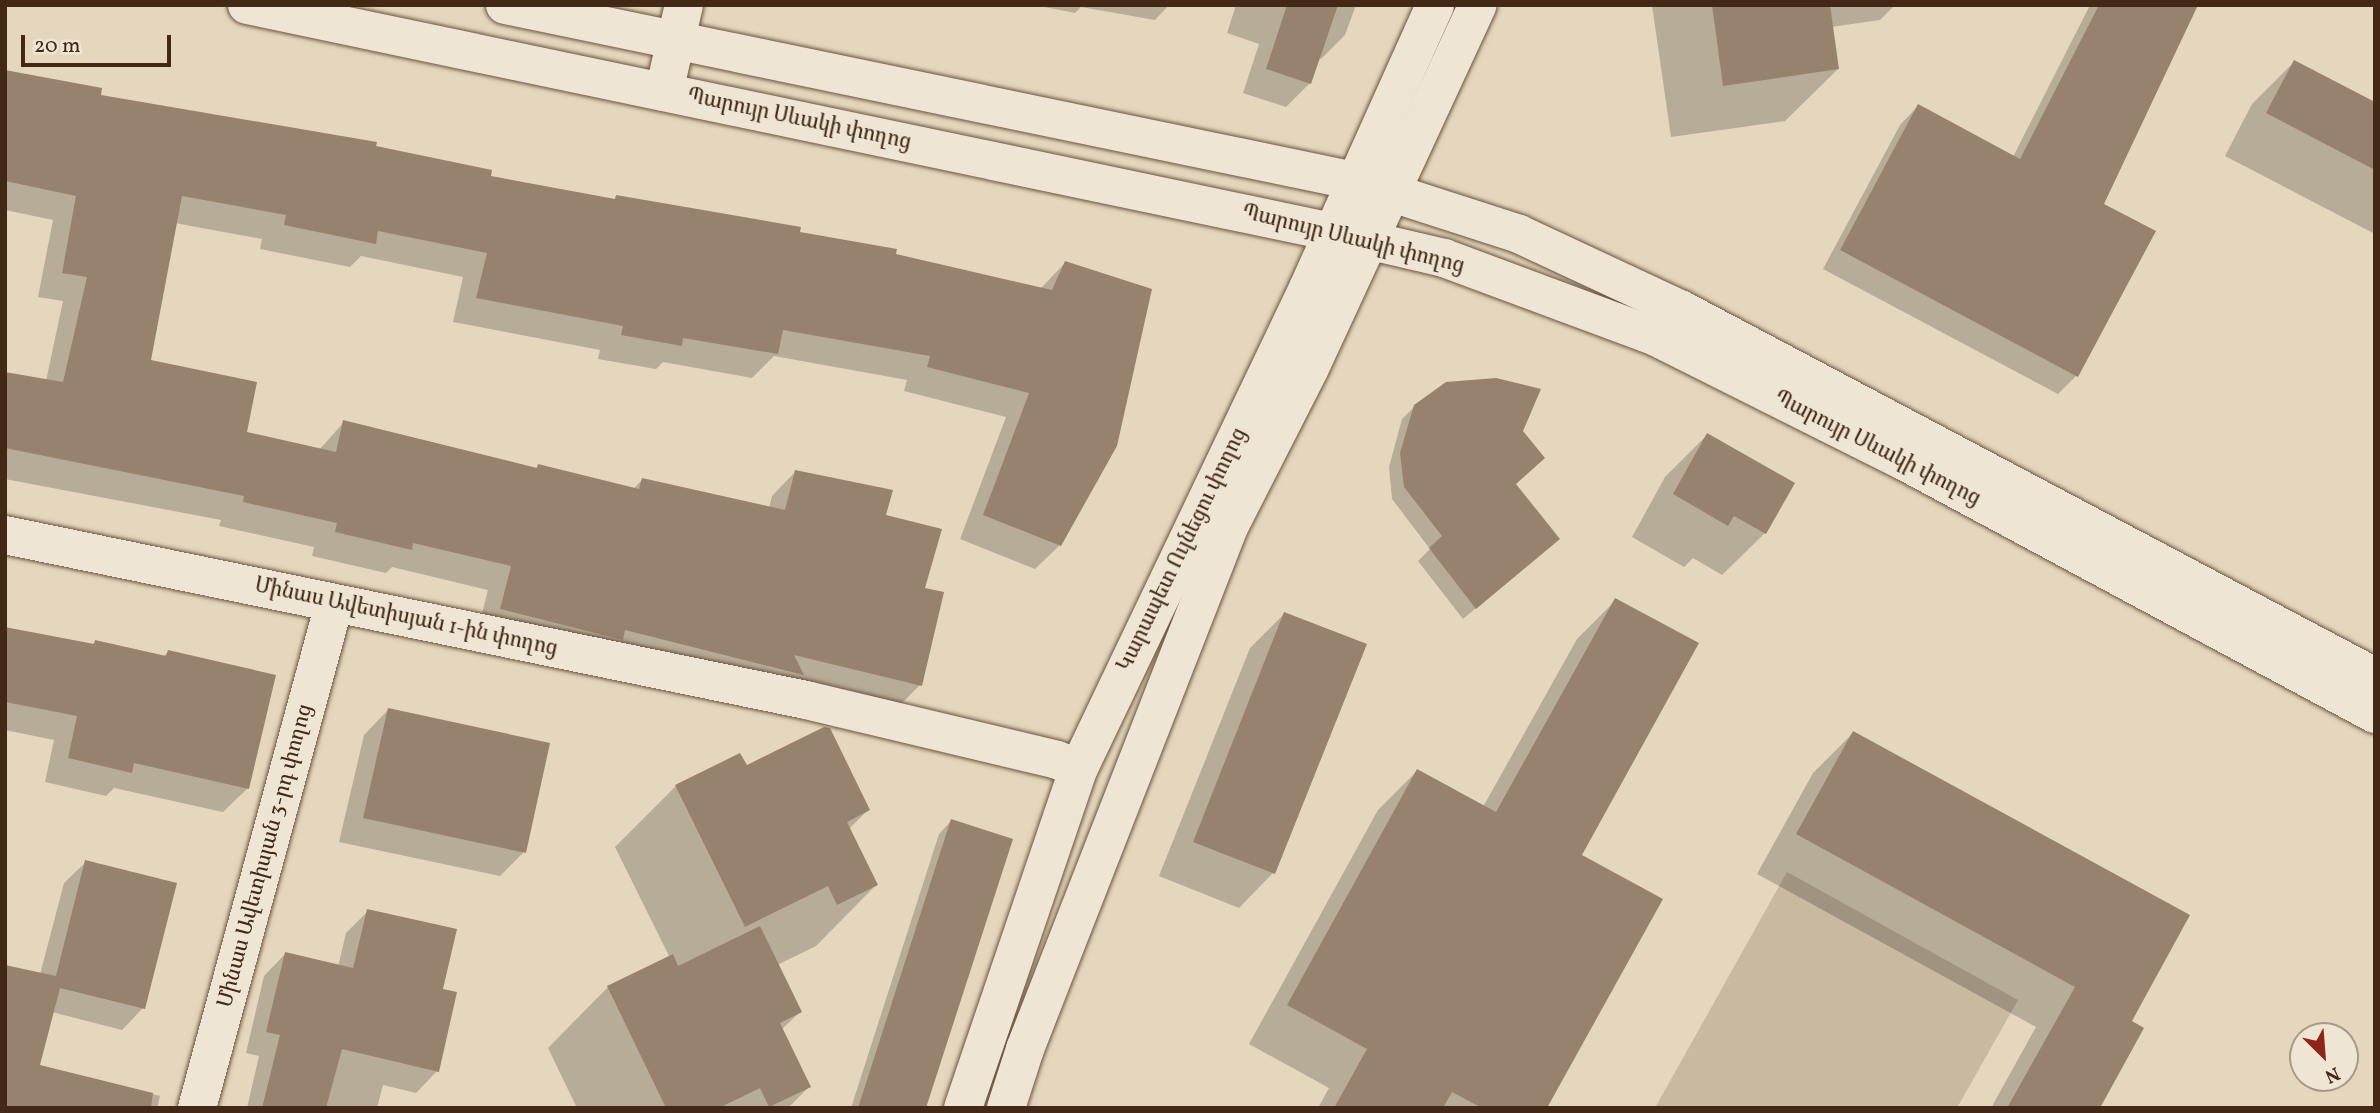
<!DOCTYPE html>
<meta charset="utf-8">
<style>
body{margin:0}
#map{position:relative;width:2380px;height:1113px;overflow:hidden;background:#e5d7be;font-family:Vollkorn,"Noto Serif Armenian",serif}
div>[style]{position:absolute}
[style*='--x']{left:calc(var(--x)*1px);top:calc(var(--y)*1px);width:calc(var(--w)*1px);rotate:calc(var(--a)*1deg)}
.green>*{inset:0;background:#c9b9a1}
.shadow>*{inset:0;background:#0003}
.building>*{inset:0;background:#97836d}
.roads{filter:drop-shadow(0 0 2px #6b543f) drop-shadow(0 0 2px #6b543f)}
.street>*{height:38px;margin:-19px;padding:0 19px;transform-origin:19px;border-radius:19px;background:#eee5d5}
.secondary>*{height:38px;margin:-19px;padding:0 19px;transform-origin:19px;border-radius:19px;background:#eee5d5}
span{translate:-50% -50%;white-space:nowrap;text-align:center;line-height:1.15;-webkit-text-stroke:5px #eee5d5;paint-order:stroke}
.street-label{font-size:21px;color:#422815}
.frame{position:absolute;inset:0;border:7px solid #422815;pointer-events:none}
.north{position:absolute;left:2289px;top:1022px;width:70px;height:70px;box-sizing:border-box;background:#eee5d5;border:2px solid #a99988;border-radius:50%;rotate:155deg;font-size:19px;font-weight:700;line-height:28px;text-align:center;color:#422815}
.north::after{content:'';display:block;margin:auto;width:24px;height:32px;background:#8f2418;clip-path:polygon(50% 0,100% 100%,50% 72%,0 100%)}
.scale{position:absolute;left:21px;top:35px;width:150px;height:32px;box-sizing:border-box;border:4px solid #422815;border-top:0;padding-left:9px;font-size:21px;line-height:24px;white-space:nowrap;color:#422815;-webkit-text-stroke:5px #eee5d5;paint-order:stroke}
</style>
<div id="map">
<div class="green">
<div style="clip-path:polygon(1787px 872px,2018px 1000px,1957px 1108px,1655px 1108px)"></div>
</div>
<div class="shadow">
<div style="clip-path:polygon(1034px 5px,1169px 5px,1155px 20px,1081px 7px,1075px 13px)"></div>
<div style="clip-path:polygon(1236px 5px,1356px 5px,1345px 35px,1321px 59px,1318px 58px,1310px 83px,1286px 107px,1243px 93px,1259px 44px,1227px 33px)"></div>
<div style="clip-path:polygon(1652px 5px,1895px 5px,1880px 20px,1831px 27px,1838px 69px,1785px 121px,1671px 137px)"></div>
<div style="clip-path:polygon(2090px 5px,2196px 5px,2102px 204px,2077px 375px,2058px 394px,1823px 269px,1900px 125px,1918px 106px,2013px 157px)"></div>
<div style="clip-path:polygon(2294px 62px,2375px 104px,2375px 234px,2225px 156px,2252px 104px)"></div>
<div style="clip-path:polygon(5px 71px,99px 96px,374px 147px,489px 178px,613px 201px,617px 197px,798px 233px,1040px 289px,1065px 263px,1060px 545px,1035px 569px,960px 539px,1006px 417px,904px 391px,907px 380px,774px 356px,752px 378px,663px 362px,656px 369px,598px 359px,600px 350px,453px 322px,463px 277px,361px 256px,350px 267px,260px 249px,262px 239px,175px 223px,149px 361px,245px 433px,319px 450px,344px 422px,535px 469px,538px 466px,633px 489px,642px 480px,769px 508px,772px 496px,796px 471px,884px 517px,923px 589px,920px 685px,896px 709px,477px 633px,488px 590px,392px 567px,386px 573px,312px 556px,314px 547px,219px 526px,221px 520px,5px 479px,5px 373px,46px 381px,63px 301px,38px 297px,53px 220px,5px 210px)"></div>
<div style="clip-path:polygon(1415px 406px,1521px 431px,1515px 485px,1558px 539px,1463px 619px,1418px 561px,1430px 549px,1392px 499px,1389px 467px,1402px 419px)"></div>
<div style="clip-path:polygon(1707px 435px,1765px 533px,1722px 575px,1693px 558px,1684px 567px,1632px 537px,1665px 477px)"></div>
<div style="clip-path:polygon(1616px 600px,1545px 1108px,1318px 1108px,1329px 1088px,1249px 1044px,1378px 810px,1417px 771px,1483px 807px,1577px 639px)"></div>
<div style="clip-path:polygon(1284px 614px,1364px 645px,1273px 873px,1239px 908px,1159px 876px,1250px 648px)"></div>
<div style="clip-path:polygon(5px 629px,91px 646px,95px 642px,163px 657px,168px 652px,248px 788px,223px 812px,114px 788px,106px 796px,45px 782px,54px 740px,5px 730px)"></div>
<div style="clip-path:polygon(388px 710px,524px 852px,500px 876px,339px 842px,364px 735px)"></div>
<div style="clip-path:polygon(1853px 733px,2129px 1022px,2098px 1108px,1991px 1108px,2036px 1027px,1757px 874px,1813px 773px)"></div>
<div style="clip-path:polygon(746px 767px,868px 810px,849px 829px,876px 885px,816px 946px,777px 965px,800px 1012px,781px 1030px,809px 1087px,788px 1108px,577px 1108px,548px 1048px,608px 987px,670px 958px,615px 847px,676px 786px)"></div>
<div style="clip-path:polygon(951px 821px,925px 1108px,851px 1108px,939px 834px)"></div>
<div style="clip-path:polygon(86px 862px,143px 1008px,122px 1030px,52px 1012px,38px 1066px,160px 1096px,157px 1108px,5px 1108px,64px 883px)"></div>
<div style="clip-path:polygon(368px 911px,441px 990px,437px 1071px,416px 1093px,383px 1085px,377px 1108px,247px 1108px,259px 1056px,246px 1053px,264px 976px,285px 954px,338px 967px,346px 933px)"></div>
</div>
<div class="building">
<div style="clip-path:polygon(1287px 5px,1338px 5px,1311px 84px,1266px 69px)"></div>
<div style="clip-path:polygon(1712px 5px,1830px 5px,1839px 69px,1723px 86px)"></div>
<div style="clip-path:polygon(2099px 5px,2198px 5px,2104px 204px,2156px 231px,2078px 377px,1840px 250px,1918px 104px,2020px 159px)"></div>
<div style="clip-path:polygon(2294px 60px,2375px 102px,2375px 170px,2266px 113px)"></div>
<div style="clip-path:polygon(5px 70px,102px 88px,101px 95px,377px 142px,376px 146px,492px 170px,491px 176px,615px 199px,616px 195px,801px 227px,800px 232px,897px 249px,896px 254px,1052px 290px,1065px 261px,1152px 289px,1117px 446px,1061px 546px,983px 515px,1029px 393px,927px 367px,930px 356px,783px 330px,778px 354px,683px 338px,682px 346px,621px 335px,623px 326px,476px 298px,487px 253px,378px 231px,376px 244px,284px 225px,286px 215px,182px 196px,151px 360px,257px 382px,247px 432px,336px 452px,343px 420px,537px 468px,538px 464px,639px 489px,642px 478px,785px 510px,795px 470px,893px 490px,886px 515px,942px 529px,925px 588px,944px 592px,922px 686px,794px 655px,804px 675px,625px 630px,623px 640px,500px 609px,511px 566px,413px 543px,412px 550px,335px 532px,337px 523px,243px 502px,244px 496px,5px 448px,5px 372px,63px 382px,87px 277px,62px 273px,76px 196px,5px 181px)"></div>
<div style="clip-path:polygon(1496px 378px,1541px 389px,1523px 431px,1545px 458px,1516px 484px,1560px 539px,1476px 609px,1429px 548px,1442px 536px,1404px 487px,1400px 453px,1414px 405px,1446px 382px)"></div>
<div style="clip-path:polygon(1707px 433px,1795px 483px,1766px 534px,1734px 516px,1728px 526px,1673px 494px)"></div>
<div style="clip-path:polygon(1615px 598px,1699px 643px,1582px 855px,1663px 899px,1547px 1108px,1482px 1108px,1452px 1092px,1443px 1108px,1334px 1108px,1367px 1049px,1287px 1005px,1417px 769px,1496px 812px)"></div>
<div style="clip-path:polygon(1284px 612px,1367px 644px,1275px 874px,1193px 842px)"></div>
<div style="clip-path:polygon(5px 627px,94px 644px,95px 640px,166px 656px,168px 650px,276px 675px,249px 789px,134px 763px,132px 773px,68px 758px,77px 716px,5px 702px)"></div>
<div style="clip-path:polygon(388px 708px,550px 743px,526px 853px,363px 818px)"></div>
<div style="clip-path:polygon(824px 727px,830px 728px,870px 810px,847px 822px,878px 885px,837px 905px,828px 886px,745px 927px,675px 785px,740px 753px,747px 765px)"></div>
<div style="clip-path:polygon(1853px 731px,2190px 915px,2132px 1021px,2144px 1028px,2100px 1108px,2007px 1108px,2075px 987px,1796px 834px)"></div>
<div style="clip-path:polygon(951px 819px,1013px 839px,926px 1108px,858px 1108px)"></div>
<div style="clip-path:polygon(85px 860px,177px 883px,145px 1009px,60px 988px,40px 1065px,153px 1093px,151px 1108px,5px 1108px,5px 965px,56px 976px)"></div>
<div style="clip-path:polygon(367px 909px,457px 929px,443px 989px,457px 992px,439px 1072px,342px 1049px,326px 1108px,262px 1108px,280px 1035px,266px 1032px,285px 952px,353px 968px)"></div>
<div style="clip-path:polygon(760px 926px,802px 1012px,780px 1023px,811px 1087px,769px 1107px,760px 1088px,719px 1108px,666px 1108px,607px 986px,673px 954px,678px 966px)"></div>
</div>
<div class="roads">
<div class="street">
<div style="--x:664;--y:92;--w:89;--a:-77.1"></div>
<div style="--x:5;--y:535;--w:818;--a:11.64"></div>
<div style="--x:806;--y:700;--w:258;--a:13.4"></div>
<div style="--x:1057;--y:760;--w:23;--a:20"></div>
<div style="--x:197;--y:1108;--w:522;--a:-74.79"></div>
</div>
<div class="secondary">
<div style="--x:247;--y:5;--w:1109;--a:11.81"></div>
<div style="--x:1333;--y:232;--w:114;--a:13.2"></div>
<div style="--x:1444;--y:258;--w:224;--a:20.4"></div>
<div style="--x:1654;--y:336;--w:277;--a:26.6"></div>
<div style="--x:1902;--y:460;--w:537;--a:28.24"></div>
<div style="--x:505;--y:5;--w:868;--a:11.7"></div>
<div style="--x:1355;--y:181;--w:172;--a:17.9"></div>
<div style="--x:1519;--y:234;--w:180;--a:25"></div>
<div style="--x:1682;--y:310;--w:784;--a:27.9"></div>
<div style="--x:963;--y:1108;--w:359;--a:-71.2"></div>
<div style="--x:1079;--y:768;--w:532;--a:-64.49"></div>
<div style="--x:1308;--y:288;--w:310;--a:-65.8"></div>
<div style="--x:1006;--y:1108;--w:62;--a:-72.1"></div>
<div style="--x:1025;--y:1049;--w:560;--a:-68.65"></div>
<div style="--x:1229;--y:527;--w:176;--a:-63"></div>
<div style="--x:1309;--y:370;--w:402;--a:-65.2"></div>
</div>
</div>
<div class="street-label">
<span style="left:799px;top:120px;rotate:12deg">Պարույր Սևակի փողոց</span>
<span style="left:1353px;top:240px;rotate:14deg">Պարույր Սևակի փողոց</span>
<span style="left:1877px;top:449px;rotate:27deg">Պարույր Սևակի փողոց</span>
<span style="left:1183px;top:550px;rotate:-64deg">Կարապետ Ուլնեցու փողոց</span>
<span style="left:406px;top:618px;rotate:12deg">Մինաս Ավետիսյան 1-ին փողոց</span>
<span style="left:266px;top:856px;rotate:-75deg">Մինաս Ավետիսյան 3-րդ փողոց</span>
</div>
<div class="frame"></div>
<div class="north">N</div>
<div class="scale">20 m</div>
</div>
